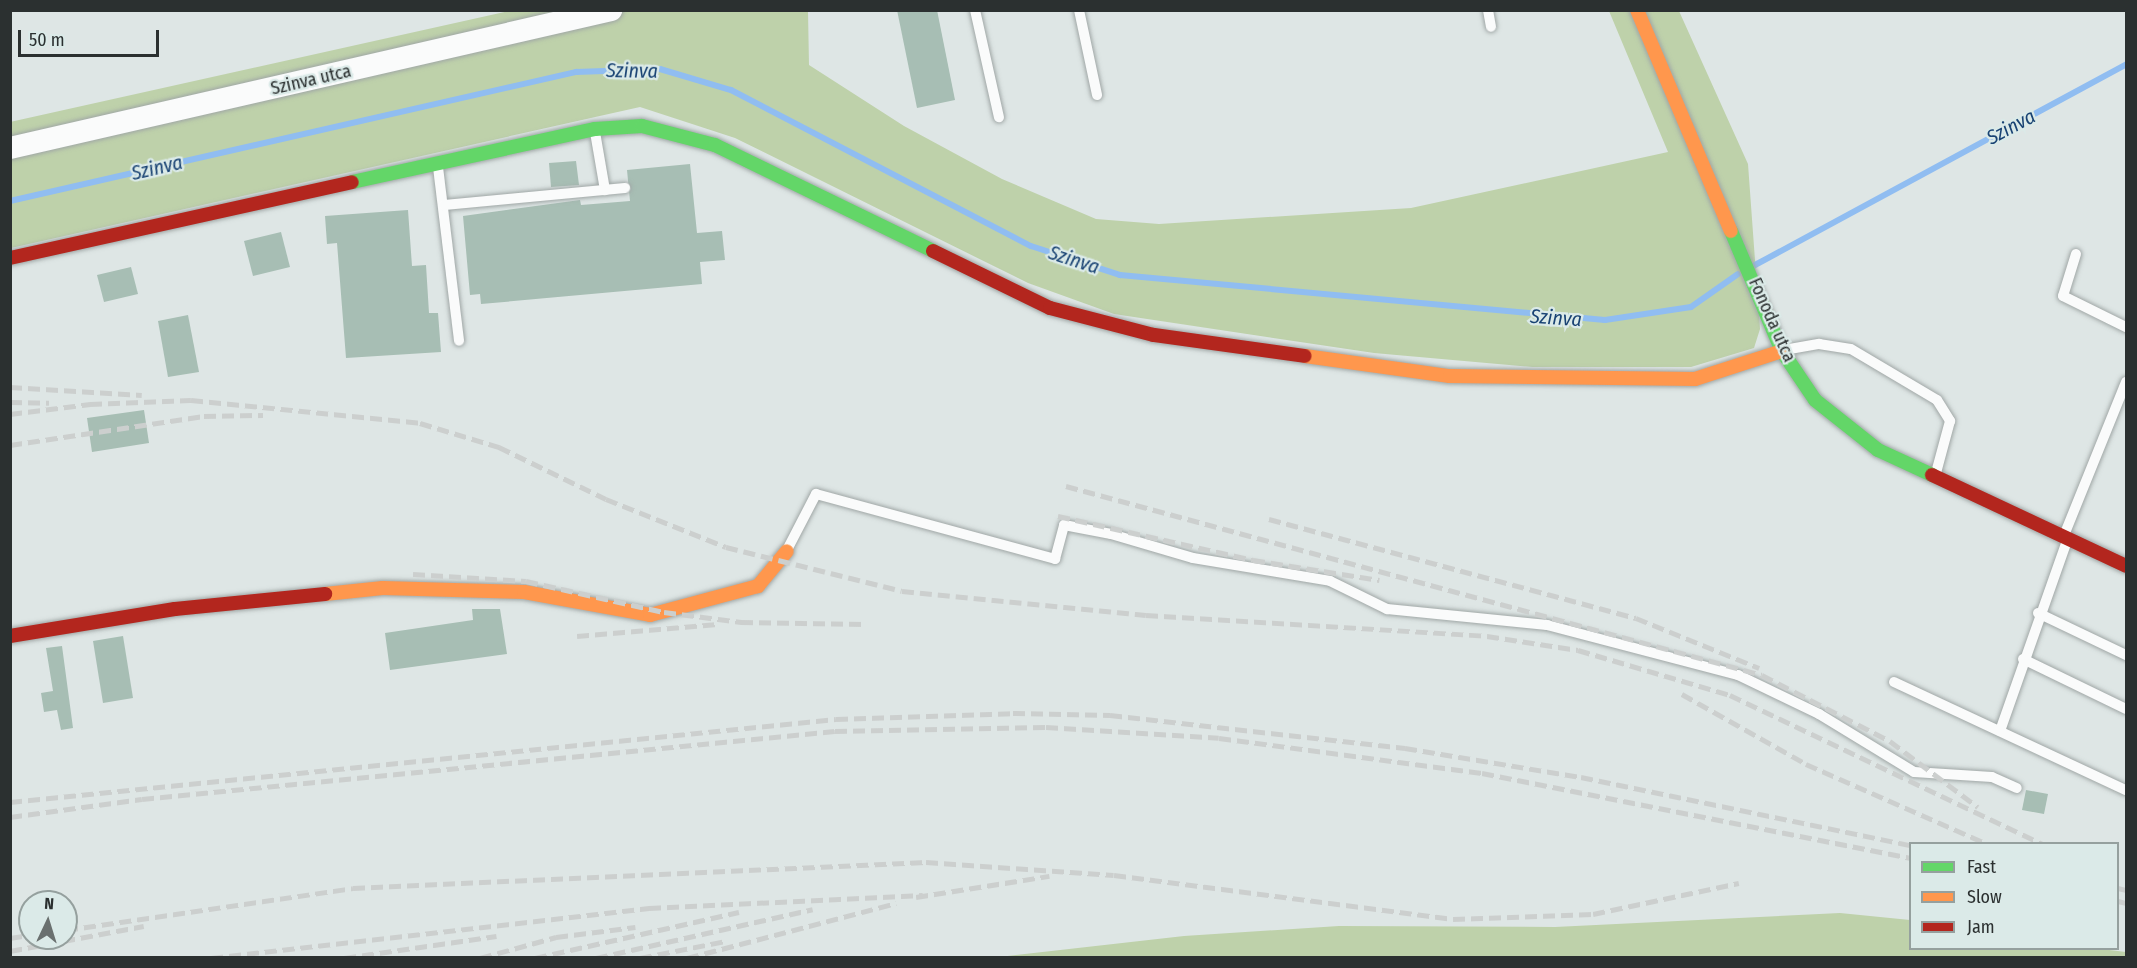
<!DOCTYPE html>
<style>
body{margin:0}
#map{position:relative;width:2137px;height:968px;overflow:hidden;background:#dee6e5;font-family:"Fira Sans Condensed",sans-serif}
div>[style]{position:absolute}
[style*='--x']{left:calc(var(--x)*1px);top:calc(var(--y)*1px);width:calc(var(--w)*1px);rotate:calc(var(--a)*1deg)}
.green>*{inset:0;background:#bed1aa}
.stream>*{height:6px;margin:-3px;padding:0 3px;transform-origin:3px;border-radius:3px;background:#90bdf1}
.building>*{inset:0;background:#a7beb4}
.roads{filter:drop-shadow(0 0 2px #a0a7a6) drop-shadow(0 0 2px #a0a7a6)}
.lane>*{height:10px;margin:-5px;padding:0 5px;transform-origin:5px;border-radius:5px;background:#fafbfb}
.street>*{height:22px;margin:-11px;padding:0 11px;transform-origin:11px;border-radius:11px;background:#fafbfb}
.fast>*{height:14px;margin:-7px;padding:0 7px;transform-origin:7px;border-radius:7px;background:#63d668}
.slow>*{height:14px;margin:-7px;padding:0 7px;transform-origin:7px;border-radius:7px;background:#ff974d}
.jam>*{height:14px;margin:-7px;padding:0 7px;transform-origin:7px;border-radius:7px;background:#b3261e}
.rail>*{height:4.5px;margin-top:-2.25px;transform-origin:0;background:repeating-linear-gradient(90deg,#cccfce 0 12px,transparent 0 18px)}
span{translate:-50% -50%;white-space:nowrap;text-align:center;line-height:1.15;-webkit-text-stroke:4.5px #dbeae8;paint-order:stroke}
.street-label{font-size:18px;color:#2b3030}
.water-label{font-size:20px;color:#194373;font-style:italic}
.frame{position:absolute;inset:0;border:12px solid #2b3030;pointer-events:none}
.legend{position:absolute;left:1909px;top:842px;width:210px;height:108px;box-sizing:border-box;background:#dbeae8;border:2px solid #95a09e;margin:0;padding:8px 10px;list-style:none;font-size:18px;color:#2b3030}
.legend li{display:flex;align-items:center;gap:12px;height:30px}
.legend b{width:30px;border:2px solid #95a09e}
.north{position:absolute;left:18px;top:890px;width:60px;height:60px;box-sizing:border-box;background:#dbeae8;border:2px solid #95a09e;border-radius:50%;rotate:4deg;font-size:16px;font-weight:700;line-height:24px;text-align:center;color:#2b3030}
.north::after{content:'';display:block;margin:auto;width:21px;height:27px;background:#6a706f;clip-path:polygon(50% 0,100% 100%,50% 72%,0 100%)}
.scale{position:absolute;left:18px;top:30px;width:141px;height:27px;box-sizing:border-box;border:3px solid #2b3030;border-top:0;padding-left:8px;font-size:18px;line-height:21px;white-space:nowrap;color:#2b3030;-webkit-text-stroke:4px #dbeae8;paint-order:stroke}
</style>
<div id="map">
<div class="green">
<div style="clip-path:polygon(509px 11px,808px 11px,809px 65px,904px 126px,1002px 179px,1096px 219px,1159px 224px,1411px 208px,1668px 152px,1609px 11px,1679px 11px,1748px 164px,1760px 329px,1754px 348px,1691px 367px,1533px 367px,1374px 353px,1114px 314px,1028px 283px,735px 138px,640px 107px,11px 248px,10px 122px)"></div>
<div style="clip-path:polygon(1840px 913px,1910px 920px,1910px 948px,2101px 949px,2126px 952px,2126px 957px,999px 957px,1184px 936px,1339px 926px,1555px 927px)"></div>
</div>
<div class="stream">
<div style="--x:10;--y:201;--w:581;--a:-12.84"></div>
<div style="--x:576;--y:72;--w:84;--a:-2"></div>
<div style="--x:660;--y:69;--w:74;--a:16.5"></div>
<div style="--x:731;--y:90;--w:338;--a:27.5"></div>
<div style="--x:1031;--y:246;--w:94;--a:18"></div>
<div style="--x:1120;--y:275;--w:487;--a:5.3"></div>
<div style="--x:1605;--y:320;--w:87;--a:-8.6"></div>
<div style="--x:1691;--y:307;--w:57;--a:-35.1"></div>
<div style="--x:1755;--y:265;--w:422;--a:-28.4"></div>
</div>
<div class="building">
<div style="clip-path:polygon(897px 10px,937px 10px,955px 100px,917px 108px)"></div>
<div style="clip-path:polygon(576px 161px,579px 185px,551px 187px,549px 163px)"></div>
<div style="clip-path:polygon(690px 164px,697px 233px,722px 231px,725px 260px,700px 262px,702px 284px,481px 304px,480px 294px,470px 295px,463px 216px,580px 200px,581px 205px,630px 201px,627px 170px)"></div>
<div style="clip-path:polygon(408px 210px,412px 266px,426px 265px,429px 313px,438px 313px,441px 352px,346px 358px,337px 243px,327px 244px,325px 216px)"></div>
<div style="clip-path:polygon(281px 232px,290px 267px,253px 276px,244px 241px)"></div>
<div style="clip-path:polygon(131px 267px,138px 294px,104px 302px,97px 275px)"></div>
<div style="clip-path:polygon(188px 315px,199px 372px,168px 377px,158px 321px)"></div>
<div style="clip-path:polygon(144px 410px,149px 443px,92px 452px,87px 418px)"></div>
<div style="clip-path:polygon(472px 609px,500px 609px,507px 654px,390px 670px,385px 633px,473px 620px)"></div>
<div style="clip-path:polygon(123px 636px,133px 698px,103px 703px,93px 641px)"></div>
<div style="clip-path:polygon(62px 646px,73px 728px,61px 730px,57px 710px,44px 712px,41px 693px,53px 691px,46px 648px)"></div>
<div style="clip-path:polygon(2026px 790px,2048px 794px,2044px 814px,2022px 810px)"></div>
</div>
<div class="roads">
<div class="lane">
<div style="--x:975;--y:10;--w:110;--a:77.4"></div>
<div style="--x:1079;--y:10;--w:87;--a:78"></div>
<div style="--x:1488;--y:10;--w:17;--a:80"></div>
<div style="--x:595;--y:132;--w:59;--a:80.2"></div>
<div style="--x:438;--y:167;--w:175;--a:83.1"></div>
<div style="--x:444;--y:205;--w:182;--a:-5.4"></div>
<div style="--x:2076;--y:254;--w:44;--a:107.2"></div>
<div style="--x:2063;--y:296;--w:70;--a:26.2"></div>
<div style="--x:1784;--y:350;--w:36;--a:-10"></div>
<div style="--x:1819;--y:344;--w:32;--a:9"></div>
<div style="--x:1851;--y:349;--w:100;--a:30.7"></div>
<div style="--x:1937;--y:400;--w:25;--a:58"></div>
<div style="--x:1950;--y:421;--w:54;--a:105.1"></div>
<div style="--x:2065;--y:533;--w:163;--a:-68"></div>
<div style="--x:788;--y:548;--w:61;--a:-62.6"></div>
<div style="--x:816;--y:494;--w:248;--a:15.2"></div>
<div style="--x:1055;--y:559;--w:35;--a:-75"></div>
<div style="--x:1064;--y:525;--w:48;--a:10.8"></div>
<div style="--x:1111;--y:534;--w:85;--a:16.3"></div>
<div style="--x:1193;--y:558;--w:139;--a:9.5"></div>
<div style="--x:1330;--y:581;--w:64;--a:26.2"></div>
<div style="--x:1387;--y:609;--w:161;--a:5.7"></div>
<div style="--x:1547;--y:625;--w:197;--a:14.7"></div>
<div style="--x:1738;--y:675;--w:90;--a:25.7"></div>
<div style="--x:1819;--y:714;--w:111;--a:31.4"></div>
<div style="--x:1914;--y:772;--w:78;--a:3.7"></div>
<div style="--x:1992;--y:777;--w:27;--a:24"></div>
<div style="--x:2038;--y:613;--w:98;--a:25.5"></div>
<div style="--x:2023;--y:659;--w:114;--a:25.9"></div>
<div style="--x:1894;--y:682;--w:256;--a:25"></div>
<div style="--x:2000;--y:731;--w:201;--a:-70.6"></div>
</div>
<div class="street">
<div style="--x:10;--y:148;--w:617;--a:-12.93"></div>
</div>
<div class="fast">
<div style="--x:352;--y:182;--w:249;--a:-12.3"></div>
<div style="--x:595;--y:129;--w:47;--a:-3.7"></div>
<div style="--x:642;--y:126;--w:75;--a:14.6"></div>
<div style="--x:715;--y:145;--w:242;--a:25.9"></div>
<div style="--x:1731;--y:231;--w:130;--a:67"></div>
<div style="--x:1782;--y:351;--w:59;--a:56"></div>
<div style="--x:1815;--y:400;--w:80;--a:38.4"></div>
<div style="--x:1878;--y:450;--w:60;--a:24.8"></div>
</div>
<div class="slow">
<div style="--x:1637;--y:10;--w:240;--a:67"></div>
<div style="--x:1305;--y:356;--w:146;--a:7.9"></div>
<div style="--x:1450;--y:376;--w:245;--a:0.7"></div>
<div style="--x:1695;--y:379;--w:91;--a:-17.8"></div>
<div style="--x:325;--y:594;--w:58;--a:-5.9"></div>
<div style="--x:383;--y:588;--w:141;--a:1.6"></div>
<div style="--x:524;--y:592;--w:128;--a:10.3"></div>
<div style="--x:650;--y:615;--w:112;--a:-15"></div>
<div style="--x:758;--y:586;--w:45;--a:-50.4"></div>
</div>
<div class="jam">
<div style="--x:933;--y:251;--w:130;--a:26"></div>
<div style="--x:1050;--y:308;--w:107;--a:14.6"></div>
<div style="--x:1154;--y:335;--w:152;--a:7.9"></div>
<div style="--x:10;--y:258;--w:350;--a:-12.5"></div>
<div style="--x:1932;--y:475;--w:214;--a:25.1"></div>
<div style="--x:10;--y:636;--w:167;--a:-9.3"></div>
<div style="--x:175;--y:609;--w:151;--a:-5.7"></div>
</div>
</div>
<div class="rail">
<div style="--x:10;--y:387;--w:132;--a:3.5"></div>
<div style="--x:10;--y:402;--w:39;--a:1"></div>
<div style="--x:10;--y:414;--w:81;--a:-7.1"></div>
<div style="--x:90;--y:404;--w:101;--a:-2.3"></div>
<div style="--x:191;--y:400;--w:230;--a:5.7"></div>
<div style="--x:420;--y:423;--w:83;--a:16.9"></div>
<div style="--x:499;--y:447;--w:119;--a:25.9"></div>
<div style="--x:606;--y:499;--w:129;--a:21.8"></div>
<div style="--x:726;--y:547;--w:181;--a:14"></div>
<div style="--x:902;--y:591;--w:245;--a:5.6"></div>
<div style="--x:1146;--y:615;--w:342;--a:3.5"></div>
<div style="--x:1487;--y:636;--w:92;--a:8.7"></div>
<div style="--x:1578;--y:650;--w:159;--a:16.5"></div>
<div style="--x:1730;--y:695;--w:347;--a:25.5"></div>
<div style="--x:10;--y:445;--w:196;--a:-8.5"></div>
<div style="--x:204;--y:416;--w:59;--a:-1"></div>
<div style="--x:1066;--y:486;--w:721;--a:15.19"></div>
<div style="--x:1762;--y:675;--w:144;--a:27.3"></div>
<div style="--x:1890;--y:741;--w:110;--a:36.9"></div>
<div style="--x:1058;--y:516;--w:200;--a:12.7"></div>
<div style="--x:1253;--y:560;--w:128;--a:9"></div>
<div style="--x:1269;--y:519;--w:380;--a:15.1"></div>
<div style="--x:1636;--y:618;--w:133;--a:22.1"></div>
<div style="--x:413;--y:574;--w:113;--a:3.5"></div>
<div style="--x:526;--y:581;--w:141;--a:12.7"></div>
<div style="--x:664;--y:612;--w:78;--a:7.4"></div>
<div style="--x:741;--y:622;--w:123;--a:0.9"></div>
<div style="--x:577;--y:636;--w:141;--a:-4.9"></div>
<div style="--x:1682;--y:694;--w:142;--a:29.4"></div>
<div style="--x:1806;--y:764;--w:196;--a:23.8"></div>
<div style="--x:10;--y:802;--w:830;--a:-5.74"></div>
<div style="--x:836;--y:719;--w:177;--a:-1.9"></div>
<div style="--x:1013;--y:713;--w:97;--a:1.2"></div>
<div style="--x:1110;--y:715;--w:297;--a:6.4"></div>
<div style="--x:1405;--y:748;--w:178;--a:9.4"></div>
<div style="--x:1581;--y:777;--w:336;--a:11.7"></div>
<div style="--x:10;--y:817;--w:133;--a:-7.8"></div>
<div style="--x:142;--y:799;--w:696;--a:-5.6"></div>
<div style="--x:835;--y:731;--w:211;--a:-1.1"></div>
<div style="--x:1046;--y:727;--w:173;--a:3.6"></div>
<div style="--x:1219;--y:738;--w:265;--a:7.6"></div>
<div style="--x:1482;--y:773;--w:436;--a:11.2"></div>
<div style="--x:2118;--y:888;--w:8;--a:14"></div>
<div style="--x:916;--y:897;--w:135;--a:-9"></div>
<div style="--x:2118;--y:901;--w:8;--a:14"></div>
<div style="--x:66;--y:930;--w:290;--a:-8.3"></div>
<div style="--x:353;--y:888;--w:574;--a:-2.6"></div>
<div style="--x:926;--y:862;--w:188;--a:4"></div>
<div style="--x:1114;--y:875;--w:342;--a:7.4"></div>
<div style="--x:1453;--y:919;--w:140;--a:-2"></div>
<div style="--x:1593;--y:914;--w:149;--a:-12"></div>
<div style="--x:10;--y:938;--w:20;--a:-9"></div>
<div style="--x:10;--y:951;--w:136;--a:-10.6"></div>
<div style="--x:211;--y:958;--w:441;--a:-6.5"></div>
<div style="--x:649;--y:908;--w:274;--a:-2.7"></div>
<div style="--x:344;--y:958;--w:154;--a:-8.2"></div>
<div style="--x:480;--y:958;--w:79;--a:-15.4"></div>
<div style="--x:556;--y:937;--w:80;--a:-7.2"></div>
<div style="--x:535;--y:958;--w:209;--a:-12.7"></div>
<div style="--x:596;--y:958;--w:222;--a:-12.7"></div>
<div style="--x:640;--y:958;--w:88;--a:-11.2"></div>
<div style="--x:687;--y:958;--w:216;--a:-14.7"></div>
</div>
<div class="street-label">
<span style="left:311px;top:80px;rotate:-13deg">Szinva utca</span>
<span style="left:1772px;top:320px;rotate:66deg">Fonoda utca</span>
</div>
<div class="water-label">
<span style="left:632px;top:71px;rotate:1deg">Szinva</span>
<span style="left:2011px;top:127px;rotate:-28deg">Szinva</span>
<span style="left:157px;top:168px;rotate:-13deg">Szinva</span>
<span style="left:1074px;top:260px;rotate:18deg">Szinva</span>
<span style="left:1556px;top:318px;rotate:4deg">Szinva</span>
</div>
<div class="frame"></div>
<ul class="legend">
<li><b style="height:8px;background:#63d668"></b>Fast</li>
<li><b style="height:8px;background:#ff974d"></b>Slow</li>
<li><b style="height:8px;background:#b3261e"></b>Jam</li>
</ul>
<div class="north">N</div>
<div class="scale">50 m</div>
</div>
